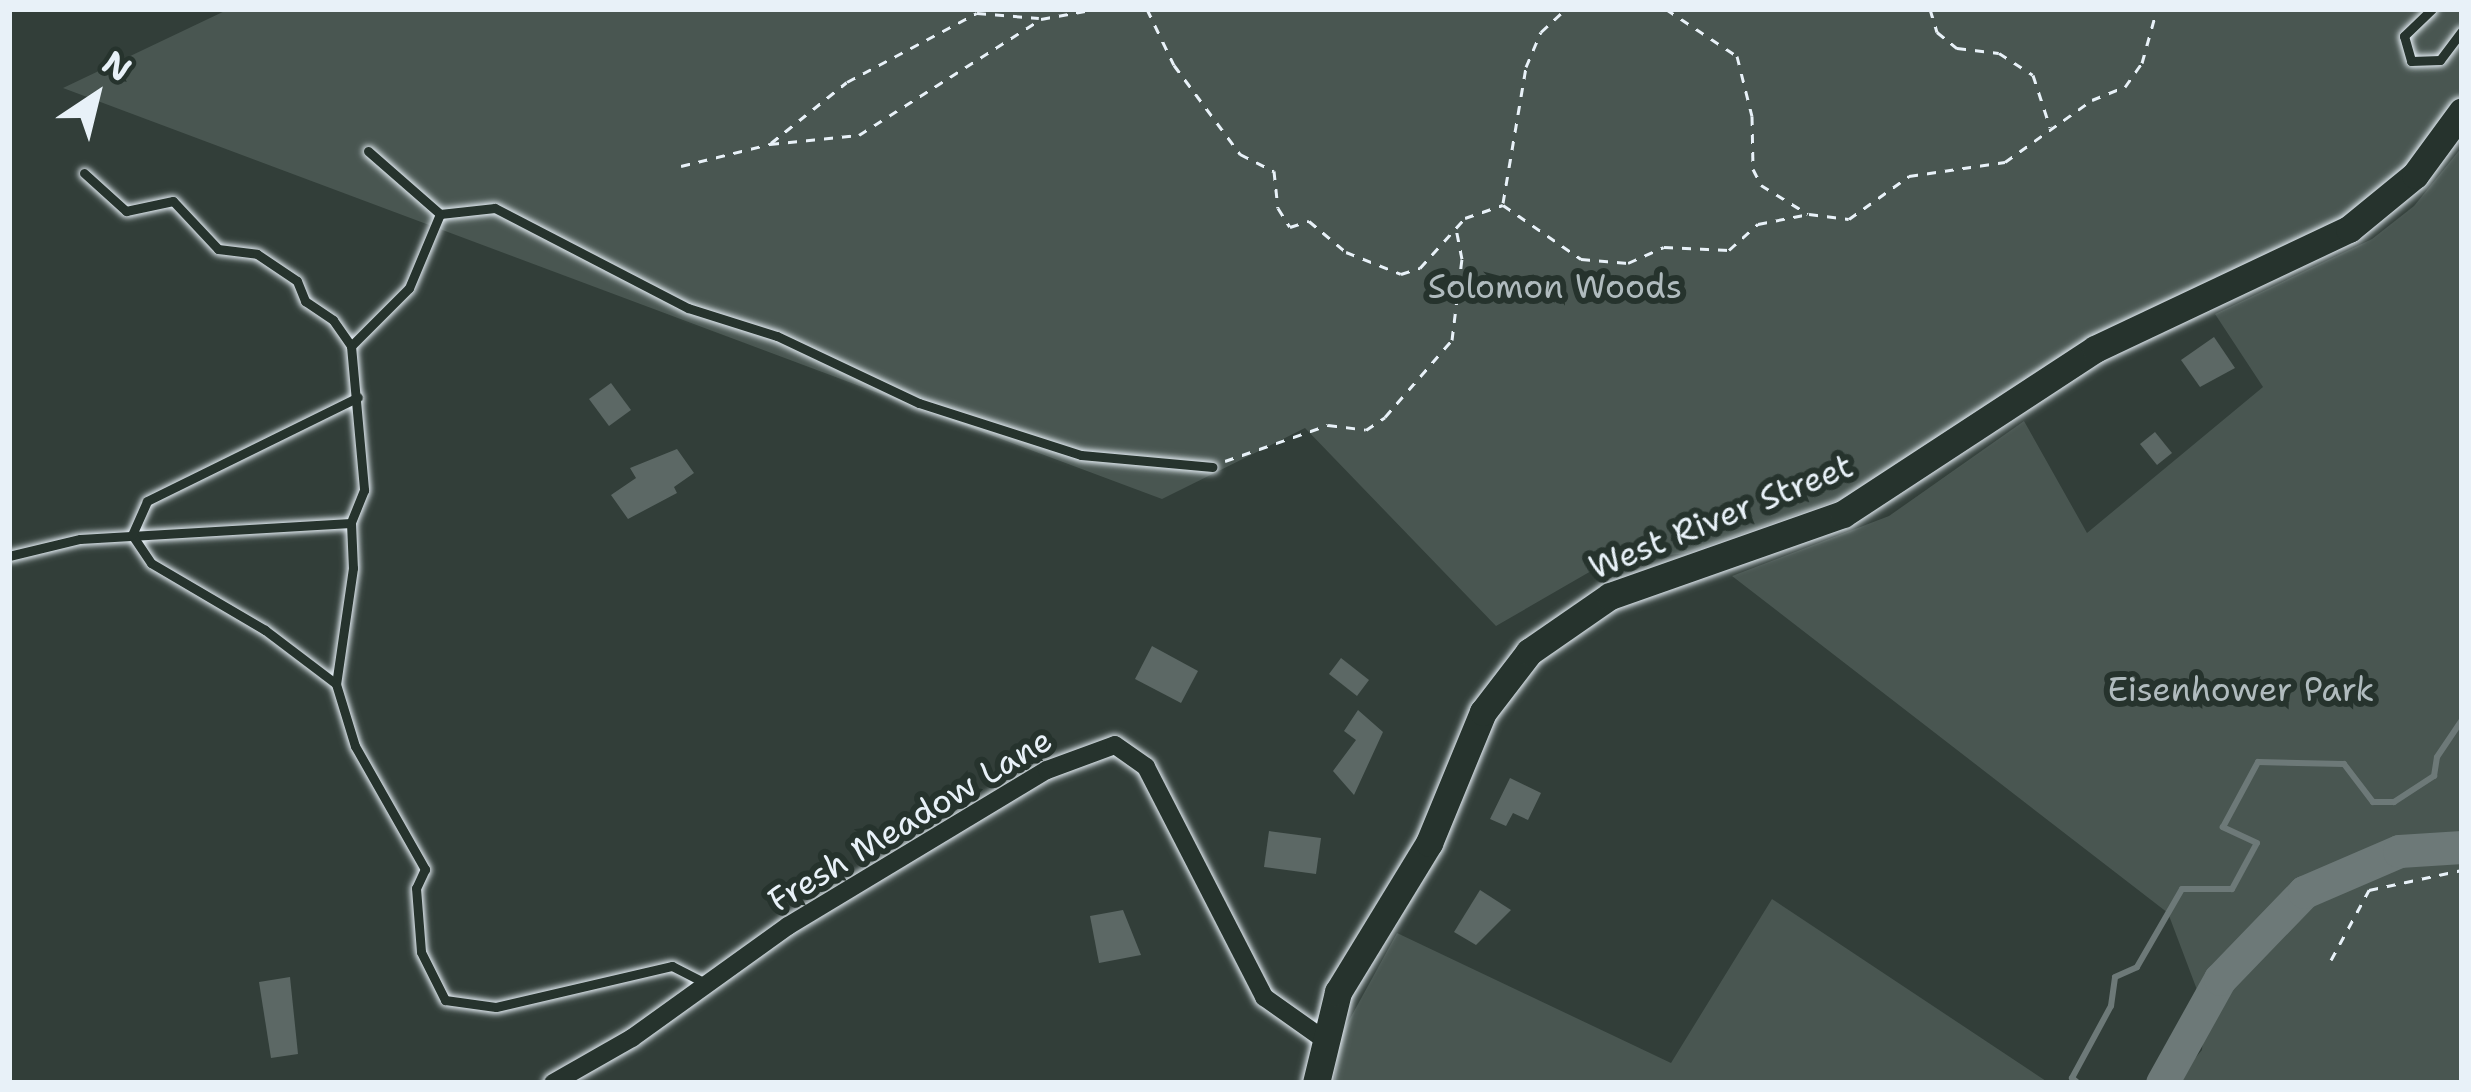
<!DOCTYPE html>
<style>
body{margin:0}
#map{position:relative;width:2471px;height:1092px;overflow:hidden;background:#323e39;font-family:"Shantell Sans",sans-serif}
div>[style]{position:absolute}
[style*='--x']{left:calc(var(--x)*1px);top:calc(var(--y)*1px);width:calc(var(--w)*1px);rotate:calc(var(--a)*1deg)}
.green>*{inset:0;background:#495651}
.stream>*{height:6px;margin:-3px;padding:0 3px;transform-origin:3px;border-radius:3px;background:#6d7978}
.river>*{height:33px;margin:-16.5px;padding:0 16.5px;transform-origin:16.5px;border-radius:16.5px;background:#6d7978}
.building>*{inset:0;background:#5c6865}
.path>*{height:3px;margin-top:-1.5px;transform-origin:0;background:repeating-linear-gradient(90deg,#e8f1f8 0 9px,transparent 0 18px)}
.roads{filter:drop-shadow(0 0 3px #e8f1f8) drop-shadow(0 0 3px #e8f1f8)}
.lane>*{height:9px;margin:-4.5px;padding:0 4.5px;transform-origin:4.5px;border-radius:4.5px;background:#26332d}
.street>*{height:18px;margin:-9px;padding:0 9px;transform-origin:9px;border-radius:9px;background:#26332d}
.secondary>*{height:27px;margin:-13.5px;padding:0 13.5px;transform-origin:13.5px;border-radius:13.5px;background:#26332d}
span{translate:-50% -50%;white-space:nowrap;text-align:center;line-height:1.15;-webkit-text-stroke:12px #26332d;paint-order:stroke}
.park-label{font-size:33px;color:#b0bbbe}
.street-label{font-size:33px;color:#e8f1f8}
.frame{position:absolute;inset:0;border:12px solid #e8f1f8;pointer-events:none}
.north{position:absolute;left:36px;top:36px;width:120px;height:120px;-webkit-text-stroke:9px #26332d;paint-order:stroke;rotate:35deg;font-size:33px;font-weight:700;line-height:48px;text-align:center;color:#e8f1f8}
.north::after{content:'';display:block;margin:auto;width:42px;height:54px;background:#e8f1f8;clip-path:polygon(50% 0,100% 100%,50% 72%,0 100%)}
</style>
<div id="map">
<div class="green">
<div style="clip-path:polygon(229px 9px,2462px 9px,2462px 93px,2412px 165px,2349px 219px,1872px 488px,1686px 553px,1605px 563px,1496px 626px,1305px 428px,1162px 499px,63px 88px)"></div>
<div style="clip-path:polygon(2462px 147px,2462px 1083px,2174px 1083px,2202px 1050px,2205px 1011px,2168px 913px,1732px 576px,1889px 516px,2024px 421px,2087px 533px,2263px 387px,2215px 314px,2372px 239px,2414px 206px)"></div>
<div style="clip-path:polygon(1772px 899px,2049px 1083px,1334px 1083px,1341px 1035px,1397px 933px,1671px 1063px)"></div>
</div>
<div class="stream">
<div style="--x:2078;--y:1083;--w:8;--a:-140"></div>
<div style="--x:2072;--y:1078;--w:82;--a:-61.6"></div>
<div style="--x:2111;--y:1006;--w:29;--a:-82"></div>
<div style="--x:2115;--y:977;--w:24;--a:-24"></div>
<div style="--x:2137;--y:967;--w:90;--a:-60"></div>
<div style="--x:2182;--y:889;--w:50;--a:0"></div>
<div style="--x:2232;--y:889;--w:52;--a:-61.5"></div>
<div style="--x:2257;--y:843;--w:38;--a:-155"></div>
<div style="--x:2223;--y:827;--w:74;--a:-61.7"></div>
<div style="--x:2258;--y:762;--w:86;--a:1.3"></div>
<div style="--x:2344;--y:764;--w:48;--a:52.7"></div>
<div style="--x:2373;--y:802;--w:21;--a:0"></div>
<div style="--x:2394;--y:802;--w:48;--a:-33"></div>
<div style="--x:2434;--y:776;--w:19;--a:-81"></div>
<div style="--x:2437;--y:757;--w:45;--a:-56"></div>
</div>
<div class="river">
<div style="--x:2162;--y:1083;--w:119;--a:-60.9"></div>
<div style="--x:2220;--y:979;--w:121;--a:-46"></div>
<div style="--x:2304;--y:892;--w:103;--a:-23.3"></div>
<div style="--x:2399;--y:851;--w:63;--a:-3.6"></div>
</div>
<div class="building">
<div style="clip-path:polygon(2214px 337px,2235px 368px,2200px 387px,2181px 360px)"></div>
<div style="clip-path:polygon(611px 383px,631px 410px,609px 426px,589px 399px)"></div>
<div style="clip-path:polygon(2155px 432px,2172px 453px,2157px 465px,2140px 444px)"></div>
<div style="clip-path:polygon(677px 449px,694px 473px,674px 487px,677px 493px,628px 519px,611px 495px,636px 478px,630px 468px)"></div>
<div style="clip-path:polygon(1152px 646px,1198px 671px,1181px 703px,1135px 679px)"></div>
<div style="clip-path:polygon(1341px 658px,1369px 680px,1357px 696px,1329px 674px)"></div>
<div style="clip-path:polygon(1358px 710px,1383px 732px,1354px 795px,1333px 771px,1356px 740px,1344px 731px)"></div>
<div style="clip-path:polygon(1510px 778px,1541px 793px,1528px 820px,1513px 813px,1506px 826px,1490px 819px)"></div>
<div style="clip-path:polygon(1269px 831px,1321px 838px,1316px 874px,1264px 867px)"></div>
<div style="clip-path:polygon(1480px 890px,1511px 910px,1476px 945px,1454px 932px)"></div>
<div style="clip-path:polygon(1123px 910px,1141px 955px,1099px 963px,1090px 916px)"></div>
<div style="clip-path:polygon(290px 977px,298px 1054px,271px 1058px,259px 982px)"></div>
</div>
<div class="path">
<div style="--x:1147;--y:9;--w:62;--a:64.3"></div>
<div style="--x:1174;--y:65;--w:111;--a:53.4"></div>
<div style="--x:1240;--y:154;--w:38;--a:27"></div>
<div style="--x:1274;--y:171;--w:37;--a:84"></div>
<div style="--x:1278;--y:208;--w:22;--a:58"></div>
<div style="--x:1290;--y:227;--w:20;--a:-18"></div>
<div style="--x:1309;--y:221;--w:48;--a:40"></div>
<div style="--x:1346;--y:252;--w:59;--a:21.8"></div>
<div style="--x:1401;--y:274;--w:20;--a:-18"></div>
<div style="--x:1420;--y:268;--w:67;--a:-48"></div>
<div style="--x:1465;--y:218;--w:40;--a:-18.9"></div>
<div style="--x:1503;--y:205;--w:95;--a:34.7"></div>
<div style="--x:1581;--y:259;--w:47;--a:4.9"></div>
<div style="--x:1628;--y:263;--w:39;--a:-24"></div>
<div style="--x:1664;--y:247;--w:65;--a:2.6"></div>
<div style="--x:1729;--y:250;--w:39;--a:-42"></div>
<div style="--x:1758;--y:224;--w:52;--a:-11.1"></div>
<div style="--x:1809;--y:214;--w:40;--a:7.1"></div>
<div style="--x:1849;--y:219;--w:74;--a:-35.6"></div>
<div style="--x:1909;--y:176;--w:97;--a:-8.3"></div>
<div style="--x:2005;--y:162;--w:107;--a:-35.5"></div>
<div style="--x:2092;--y:100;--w:35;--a:-22"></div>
<div style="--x:2125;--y:87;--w:29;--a:-55"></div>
<div style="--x:2142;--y:63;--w:56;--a:-74.5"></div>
<div style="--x:1666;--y:9;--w:85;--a:33.5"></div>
<div style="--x:1737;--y:56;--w:62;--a:76"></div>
<div style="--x:1752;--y:116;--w:53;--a:88.9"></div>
<div style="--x:1753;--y:169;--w:18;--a:63"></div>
<div style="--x:1761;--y:185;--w:55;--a:31.7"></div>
<div style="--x:1930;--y:9;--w:24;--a:73"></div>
<div style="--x:1937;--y:32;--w:26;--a:39"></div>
<div style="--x:1957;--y:48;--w:42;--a:6.8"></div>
<div style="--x:1999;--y:53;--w:40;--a:32.9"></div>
<div style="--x:2033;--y:75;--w:55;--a:71.9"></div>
<div style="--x:771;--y:143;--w:97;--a:-38.8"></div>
<div style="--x:847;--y:82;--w:147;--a:-28"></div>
<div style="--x:977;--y:13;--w:62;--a:4.6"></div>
<div style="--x:681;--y:166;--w:92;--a:-13.9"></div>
<div style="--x:770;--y:144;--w:89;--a:-5.8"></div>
<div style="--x:859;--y:135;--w:216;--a:-32.5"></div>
<div style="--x:1041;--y:19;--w:56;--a:-10.3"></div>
<div style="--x:1503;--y:203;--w:138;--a:-80.4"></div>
<div style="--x:1526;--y:67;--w:38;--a:-67"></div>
<div style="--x:1541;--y:32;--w:34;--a:-43"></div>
<div style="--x:1225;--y:461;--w:109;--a:-19.3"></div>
<div style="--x:1328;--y:425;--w:38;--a:7"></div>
<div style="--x:1366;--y:430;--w:23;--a:-34"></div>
<div style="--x:1385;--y:417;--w:102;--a:-49"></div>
<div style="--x:1452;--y:340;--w:82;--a:-83"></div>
<div style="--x:1462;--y:259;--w:32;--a:-101"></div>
<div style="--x:2331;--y:960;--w:80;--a:-61.5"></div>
<div style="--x:2369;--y:890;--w:95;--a:-12.1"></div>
</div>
<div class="roads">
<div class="lane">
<div style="--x:2432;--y:9;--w:39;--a:136"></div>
<div style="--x:2404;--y:36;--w:26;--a:74"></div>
<div style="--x:2411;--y:61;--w:29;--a:-2"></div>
<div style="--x:2440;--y:60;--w:36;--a:-53"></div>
<div style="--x:368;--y:151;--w:96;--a:41.2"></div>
<div style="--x:440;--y:214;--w:55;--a:-6.2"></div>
<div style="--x:495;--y:208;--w:217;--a:27.4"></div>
<div style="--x:688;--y:308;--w:93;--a:17.5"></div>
<div style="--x:777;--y:336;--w:157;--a:25.3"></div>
<div style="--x:919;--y:403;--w:170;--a:17.8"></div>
<div style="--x:1081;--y:455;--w:132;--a:5.2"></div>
<div style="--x:84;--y:173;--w:57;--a:42.1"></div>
<div style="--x:126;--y:211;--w:48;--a:-12"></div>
<div style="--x:173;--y:201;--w:66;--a:46.8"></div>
<div style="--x:218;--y:249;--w:39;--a:7"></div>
<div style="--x:257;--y:254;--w:48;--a:34"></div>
<div style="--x:297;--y:281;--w:22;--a:68"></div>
<div style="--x:305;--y:301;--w:34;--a:34"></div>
<div style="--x:333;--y:320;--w:32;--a:55"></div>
<div style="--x:351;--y:346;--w:145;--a:84.8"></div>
<div style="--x:364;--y:490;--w:35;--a:112"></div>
<div style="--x:351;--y:523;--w:45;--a:87.5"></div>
<div style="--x:353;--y:568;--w:117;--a:98.3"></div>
<div style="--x:336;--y:684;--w:65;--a:73"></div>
<div style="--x:355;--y:746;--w:142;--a:60.4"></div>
<div style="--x:425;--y:869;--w:21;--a:115"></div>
<div style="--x:416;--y:888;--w:64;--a:85.5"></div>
<div style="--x:421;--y:952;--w:54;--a:63.4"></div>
<div style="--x:445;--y:1000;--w:51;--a:7.8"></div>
<div style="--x:496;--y:1007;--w:181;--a:-13.1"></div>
<div style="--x:672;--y:966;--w:39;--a:27"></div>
<div style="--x:351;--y:346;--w:82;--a:-45"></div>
<div style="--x:409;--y:288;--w:80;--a:-67.3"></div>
<div style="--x:9;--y:556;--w:73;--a:-13.5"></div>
<div style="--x:80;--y:539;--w:271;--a:-3.4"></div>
<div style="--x:335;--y:683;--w:88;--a:-142.9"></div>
<div style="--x:265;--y:630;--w:132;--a:-149.6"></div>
<div style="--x:151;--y:563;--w:34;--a:-124"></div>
<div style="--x:132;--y:535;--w:37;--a:-66"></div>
<div style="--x:147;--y:501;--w:235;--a:-26.2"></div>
</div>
<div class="street">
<div style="--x:553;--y:1083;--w:91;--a:-29.7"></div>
<div style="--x:632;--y:1038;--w:192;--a:-35.7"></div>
<div style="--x:788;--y:926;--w:302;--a:-31.1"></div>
<div style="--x:1047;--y:770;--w:72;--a:-20.2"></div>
<div style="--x:1115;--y:745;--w:38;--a:35"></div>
<div style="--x:1146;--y:767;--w:259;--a:62.8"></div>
<div style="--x:1264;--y:997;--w:71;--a:35.3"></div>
</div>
<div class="secondary">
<div style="--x:1316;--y:1083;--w:94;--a:-76.4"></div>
<div style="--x:1338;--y:992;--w:175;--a:-58.6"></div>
<div style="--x:1429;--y:843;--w:142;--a:-67.6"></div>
<div style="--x:1483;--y:712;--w:76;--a:-52.5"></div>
<div style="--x:1529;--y:652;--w:98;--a:-34.7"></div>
<div style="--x:1610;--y:596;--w:247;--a:-19.4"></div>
<div style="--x:1843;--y:514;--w:301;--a:-33.2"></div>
<div style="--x:2095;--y:349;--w:281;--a:-25.3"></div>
<div style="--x:2349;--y:229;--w:85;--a:-39.3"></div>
<div style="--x:2415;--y:175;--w:79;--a:-53.7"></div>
</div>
</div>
<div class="park-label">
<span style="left:1555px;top:287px">Solomon Woods</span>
<span style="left:2241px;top:690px">Eisenhower Park</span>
</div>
<div class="street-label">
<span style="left:1721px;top:517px;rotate:-22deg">West River Street</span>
<span style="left:910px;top:820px;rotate:-31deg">Fresh Meadow Lane</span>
</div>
<div class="frame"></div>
<div class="north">N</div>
</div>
